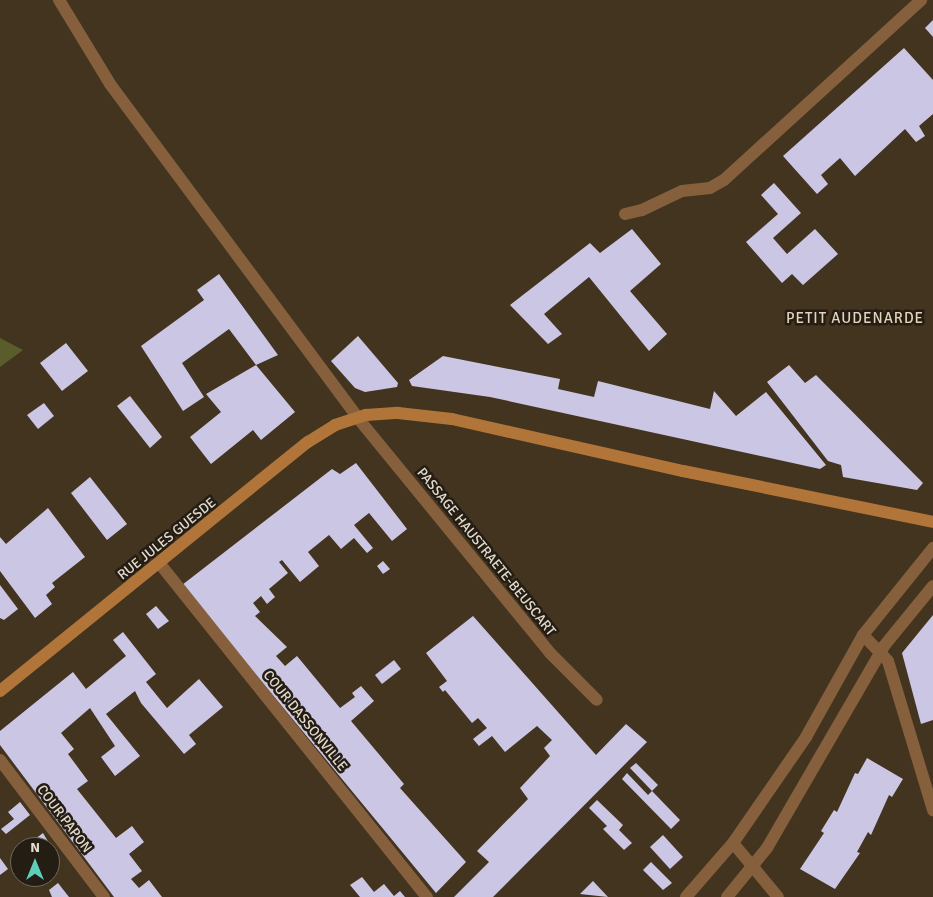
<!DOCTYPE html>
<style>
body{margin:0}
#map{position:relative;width:933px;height:897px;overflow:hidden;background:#43341f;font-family:Signika,sans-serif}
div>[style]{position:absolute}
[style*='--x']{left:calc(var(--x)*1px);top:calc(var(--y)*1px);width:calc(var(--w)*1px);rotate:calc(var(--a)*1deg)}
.green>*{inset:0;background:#5a5d2b}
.building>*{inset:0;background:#cbc6e3}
.minor>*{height:12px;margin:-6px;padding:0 6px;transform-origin:6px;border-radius:6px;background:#86603d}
.secondary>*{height:12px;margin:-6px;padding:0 6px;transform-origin:6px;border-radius:6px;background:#b1753a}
span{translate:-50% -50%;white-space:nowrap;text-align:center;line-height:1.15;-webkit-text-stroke:5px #241d14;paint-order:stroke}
.street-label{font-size:14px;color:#e4dbce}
.neighbourhood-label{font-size:15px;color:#e6d4ba;letter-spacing:1px}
.north{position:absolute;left:10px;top:837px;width:50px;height:50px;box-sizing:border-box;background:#241d14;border:1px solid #71695e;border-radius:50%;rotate:0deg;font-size:14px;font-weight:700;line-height:20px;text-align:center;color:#e4dbce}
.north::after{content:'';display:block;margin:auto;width:18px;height:22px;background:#5eceb8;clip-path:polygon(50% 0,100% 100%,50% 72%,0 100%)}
</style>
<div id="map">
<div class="green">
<div style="clip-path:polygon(0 338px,23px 350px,0 367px)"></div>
</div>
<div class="building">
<div style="clip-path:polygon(933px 20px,933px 37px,925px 28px)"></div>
<div style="clip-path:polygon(904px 48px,933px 80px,933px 114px,919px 126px,925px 136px,916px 142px,905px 129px,855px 176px,840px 158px,821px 175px,828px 184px,817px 194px,783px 156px)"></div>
<div style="clip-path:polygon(774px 183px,801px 213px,773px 238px,787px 254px,815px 229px,838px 254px,803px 285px,792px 274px,782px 283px,746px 242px,778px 214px,761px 195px)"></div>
<div style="clip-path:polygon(632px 229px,661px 264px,630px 291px,667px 334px,649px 351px,589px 277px,544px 314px,562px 334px,548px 344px,510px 305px,590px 243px,600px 253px)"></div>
<div style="clip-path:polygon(219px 274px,278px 355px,256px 365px,229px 329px,182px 363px,204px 397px,183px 411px,141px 346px,204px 300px,197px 290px)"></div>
<div style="clip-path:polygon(358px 336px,398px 383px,397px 387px,365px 392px,355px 388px,331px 361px)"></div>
<div style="clip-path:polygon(66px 343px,88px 371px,62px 391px,40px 363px)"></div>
<div style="clip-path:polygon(443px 356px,560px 379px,558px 389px,594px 397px,598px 381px,710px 409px,714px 391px,736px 416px,766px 392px,826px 465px,820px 469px,490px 397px,412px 386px,409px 380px)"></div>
<div style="clip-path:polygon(256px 365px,295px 412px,261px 440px,253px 430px,211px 464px,190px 437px,221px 412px,206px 394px)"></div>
<div style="clip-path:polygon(789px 365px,805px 383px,816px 375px,923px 483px,917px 490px,843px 477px,841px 465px,828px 461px,767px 382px)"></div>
<div style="clip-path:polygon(130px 396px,162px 437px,150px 448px,117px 406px)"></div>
<div style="clip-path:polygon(44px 403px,54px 416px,38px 429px,27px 415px)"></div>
<div style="clip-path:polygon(356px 463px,407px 529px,392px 541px,369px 513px,354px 525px,373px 548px,367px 553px,354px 538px,341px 549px,329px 535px,308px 552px,319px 566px,300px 582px,282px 560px,279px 562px,288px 573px,269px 589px,275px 597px,267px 604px,261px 596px,253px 603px,260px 612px,255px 616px,287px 647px,276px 656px,285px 666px,297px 656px,340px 708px,355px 697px,352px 693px,361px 686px,374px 701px,351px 721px,404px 784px,400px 788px,466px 862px,436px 893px,182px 585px,332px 469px,340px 474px)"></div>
<div style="clip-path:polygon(90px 477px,127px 524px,107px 540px,71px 493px)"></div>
<div style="clip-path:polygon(48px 508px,85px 557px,52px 583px,55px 587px,46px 595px,52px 604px,35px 618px,0 571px,0 537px,6px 544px)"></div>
<div style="clip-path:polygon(383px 561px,390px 569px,383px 574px,377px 566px)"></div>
<div style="clip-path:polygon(0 585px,18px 609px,4px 620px,0 618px)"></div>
<div style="clip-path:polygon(156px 606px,169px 621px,158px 629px,146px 614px)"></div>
<div style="clip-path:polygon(933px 615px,933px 720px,921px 724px,902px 653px)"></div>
<div style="clip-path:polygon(473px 616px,596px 755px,626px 724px,647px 742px,493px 897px,454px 897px,489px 862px,477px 851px,528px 799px,520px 788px,550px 756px,544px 748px,552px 740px,537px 726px,505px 752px,492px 736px,479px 746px,473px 739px,487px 728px,478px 718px,472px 723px,445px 690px,443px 692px,439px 687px,447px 681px,426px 653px)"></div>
<div style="clip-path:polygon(123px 632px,156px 674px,146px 682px,167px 708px,199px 679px,223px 707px,189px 735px,196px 744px,184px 754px,141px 703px,135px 691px,106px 714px,140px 756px,115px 776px,101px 757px,115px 746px,90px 708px,61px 733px,74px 749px,68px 754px,88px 781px,77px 789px,116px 838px,132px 826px,144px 842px,129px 854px,142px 871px,131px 879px,139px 888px,149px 880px,162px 897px,114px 897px,0 745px,0 731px,73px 672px,86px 689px,126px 656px,113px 640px)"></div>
<div style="clip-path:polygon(394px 660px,401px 669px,382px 684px,375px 675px)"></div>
<div style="clip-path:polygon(867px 758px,903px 779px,892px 797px,889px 795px,871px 835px,868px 832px,857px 852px,860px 853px,835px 889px,800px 869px,824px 833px,821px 831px,834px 810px,837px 812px,855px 773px,858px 774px)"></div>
<div style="clip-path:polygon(636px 763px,658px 785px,652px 791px,630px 768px)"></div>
<div style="clip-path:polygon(627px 773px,648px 795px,652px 791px,680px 820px,671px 829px,622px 779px)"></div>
<div style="clip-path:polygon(597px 800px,623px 825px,619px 830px,632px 843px,624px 850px,603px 829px,607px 826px,589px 808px)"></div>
<div style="clip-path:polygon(20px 802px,30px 815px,6px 834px,1px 829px,14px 819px,8px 812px)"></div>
<div style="clip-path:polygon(43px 833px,53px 850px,50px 852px,50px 847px,35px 847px,31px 842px)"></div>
<div style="clip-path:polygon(663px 835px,683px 857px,670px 869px,650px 847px)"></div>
<div style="clip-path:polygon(0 858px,8px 869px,0 875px)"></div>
<div style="clip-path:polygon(651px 862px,672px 883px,663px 890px,643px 870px)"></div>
<div style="clip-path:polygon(362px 877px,374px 892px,384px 884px,394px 896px,400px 891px,405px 897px,360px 897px,350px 885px)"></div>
<div style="clip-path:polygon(593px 881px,608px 897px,580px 894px)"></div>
<div style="clip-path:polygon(58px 883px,69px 897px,52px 897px,49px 890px)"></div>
</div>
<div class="minor">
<div style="--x:59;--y:0;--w:98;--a:58.7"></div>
<div style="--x:110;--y:84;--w:415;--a:53.4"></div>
<div style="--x:357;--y:417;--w:305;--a:50.7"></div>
<div style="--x:550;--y:653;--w:66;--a:45"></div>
<div style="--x:625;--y:214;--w:17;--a:-13"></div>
<div style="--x:642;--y:210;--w:44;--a:-25.4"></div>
<div style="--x:682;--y:191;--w:28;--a:-6"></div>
<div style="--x:710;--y:188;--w:16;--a:-30"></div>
<div style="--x:724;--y:180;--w:267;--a:-42.4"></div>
<div style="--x:160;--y:564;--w:427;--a:51.3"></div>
<div style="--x:863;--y:635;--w:36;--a:46"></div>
<div style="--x:888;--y:661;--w:156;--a:73.2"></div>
<div style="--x:0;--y:760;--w:172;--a:52.8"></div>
<div style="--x:733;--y:843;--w:70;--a:50.2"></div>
<div style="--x:686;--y:897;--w:72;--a:-49"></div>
<div style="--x:733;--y:843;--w:129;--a:-55.4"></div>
<div style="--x:806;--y:737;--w:117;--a:-60.8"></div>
<div style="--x:863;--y:635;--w:112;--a:-51.2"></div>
<div style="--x:727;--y:897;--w:63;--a:-50.8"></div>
<div style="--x:767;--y:848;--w:233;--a:-59.9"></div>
<div style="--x:884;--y:646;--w:77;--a:-50.8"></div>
</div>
<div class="secondary">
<div style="--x:0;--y:691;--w:396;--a:-39"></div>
<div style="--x:308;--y:442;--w:32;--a:-32"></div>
<div style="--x:335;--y:425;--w:33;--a:-18"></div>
<div style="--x:366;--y:415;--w:32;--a:-4"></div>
<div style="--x:398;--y:413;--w:54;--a:6.3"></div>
<div style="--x:452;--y:419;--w:237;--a:12.7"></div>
<div style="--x:683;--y:471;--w:255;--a:11.5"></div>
</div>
<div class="street-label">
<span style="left:167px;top:539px;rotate:-39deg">RUE JULES GUESDE</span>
<span style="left:486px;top:552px;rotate:51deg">PASSAGE HAUSTRAETE-BEUSCART</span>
<span style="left:305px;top:721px;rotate:51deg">COUR DASSONVILLE</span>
<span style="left:64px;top:819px;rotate:53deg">COUR PAPON</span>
</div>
<div class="neighbourhood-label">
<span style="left:855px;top:319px">PETIT AUDENARDE</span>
</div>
<div class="north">N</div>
</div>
